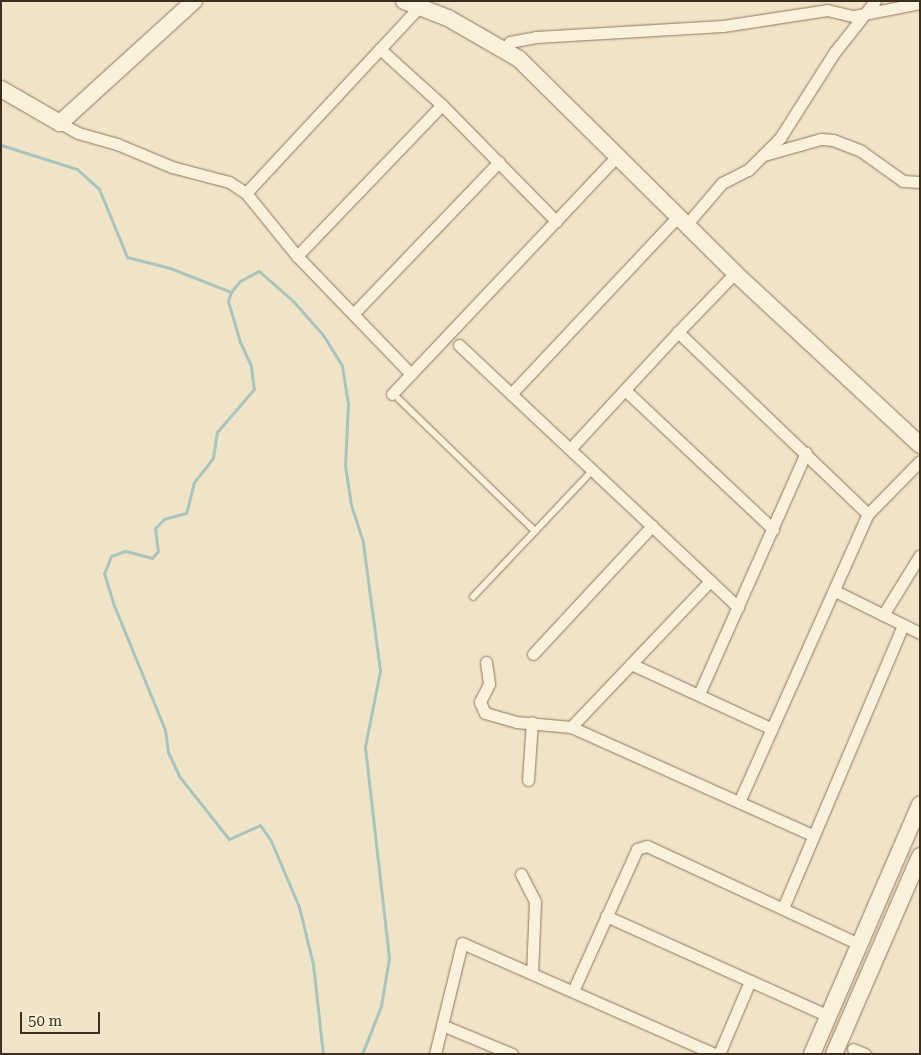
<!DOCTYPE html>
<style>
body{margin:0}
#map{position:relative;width:921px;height:1055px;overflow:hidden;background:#f0e4c8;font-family:"Roboto Serif",serif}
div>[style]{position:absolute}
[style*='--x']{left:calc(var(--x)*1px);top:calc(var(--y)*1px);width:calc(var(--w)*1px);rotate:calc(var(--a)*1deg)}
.stream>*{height:3px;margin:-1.5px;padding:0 1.5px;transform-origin:1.5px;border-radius:1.5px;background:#a9c4bc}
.roads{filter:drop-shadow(0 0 1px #8d765c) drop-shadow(0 0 1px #8d765c)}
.lane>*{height:5.5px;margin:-2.75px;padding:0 2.75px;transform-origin:2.75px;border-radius:2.75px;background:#faf1dc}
.street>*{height:11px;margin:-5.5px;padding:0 5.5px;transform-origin:5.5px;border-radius:5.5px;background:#faf1dc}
.secondary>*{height:16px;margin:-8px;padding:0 8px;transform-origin:8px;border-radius:8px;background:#faf1dc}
span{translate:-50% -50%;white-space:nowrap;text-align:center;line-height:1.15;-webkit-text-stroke:4px #f7eed8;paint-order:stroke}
.frame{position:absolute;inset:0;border:2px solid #3d2e20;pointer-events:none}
.scale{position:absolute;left:20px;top:1012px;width:80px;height:22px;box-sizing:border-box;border:2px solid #3d2e20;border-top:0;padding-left:6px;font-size:15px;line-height:18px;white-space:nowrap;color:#3d2e20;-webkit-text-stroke:4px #f7eed8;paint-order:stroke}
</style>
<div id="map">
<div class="stream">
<div style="--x:1;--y:145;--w:80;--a:17.5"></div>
<div style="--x:77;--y:169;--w:30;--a:42"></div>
<div style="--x:99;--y:189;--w:74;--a:67.6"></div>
<div style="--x:127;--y:257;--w:44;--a:14.3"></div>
<div style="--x:170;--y:268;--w:66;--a:21.5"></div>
<div style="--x:231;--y:292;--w:14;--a:-51"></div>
<div style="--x:240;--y:281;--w:21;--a:-28"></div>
<div style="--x:259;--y:271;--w:47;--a:41.5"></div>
<div style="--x:294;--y:302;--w:44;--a:48.7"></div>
<div style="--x:323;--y:335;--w:36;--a:58"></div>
<div style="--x:342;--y:366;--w:38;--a:81"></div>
<div style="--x:348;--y:404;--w:61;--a:92.8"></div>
<div style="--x:345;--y:465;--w:40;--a:81.5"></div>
<div style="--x:351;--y:505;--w:40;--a:72"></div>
<div style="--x:363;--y:543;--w:129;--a:82.4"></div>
<div style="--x:380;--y:671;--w:77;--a:101.2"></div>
<div style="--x:365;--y:747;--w:212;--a:83.5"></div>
<div style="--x:389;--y:958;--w:49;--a:99.5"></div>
<div style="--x:381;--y:1006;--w:52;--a:111.6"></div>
<div style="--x:231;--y:292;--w:9;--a:108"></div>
<div style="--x:228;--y:301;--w:43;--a:73.7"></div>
<div style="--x:240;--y:342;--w:26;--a:65"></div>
<div style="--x:251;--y:366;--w:23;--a:83"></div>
<div style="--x:254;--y:389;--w:57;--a:130.7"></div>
<div style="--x:217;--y:432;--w:26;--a:99"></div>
<div style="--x:213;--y:458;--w:31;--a:128"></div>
<div style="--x:194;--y:482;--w:32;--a:104"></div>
<div style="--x:186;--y:513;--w:23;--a:165"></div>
<div style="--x:164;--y:519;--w:13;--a:135"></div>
<div style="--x:155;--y:528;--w:23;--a:83"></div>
<div style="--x:158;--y:551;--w:9;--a:131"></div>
<div style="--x:152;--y:558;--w:28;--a:-165"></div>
<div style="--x:125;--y:551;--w:15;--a:160"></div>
<div style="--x:111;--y:556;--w:18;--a:112"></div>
<div style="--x:104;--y:573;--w:31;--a:73"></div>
<div style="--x:113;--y:603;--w:137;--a:67.7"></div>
<div style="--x:165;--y:730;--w:22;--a:82"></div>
<div style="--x:168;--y:752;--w:26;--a:65"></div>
<div style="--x:179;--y:776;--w:80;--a:51.6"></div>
<div style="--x:229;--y:839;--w:34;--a:-24"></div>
<div style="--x:260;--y:825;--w:19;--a:55"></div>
<div style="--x:271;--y:841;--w:72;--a:67"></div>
<div style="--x:299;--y:907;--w:59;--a:76.2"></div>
<div style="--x:313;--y:964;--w:91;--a:83.7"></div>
</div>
<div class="roads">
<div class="lane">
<div style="--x:399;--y:399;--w:190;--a:44.1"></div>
<div style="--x:473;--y:597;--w:175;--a:-46.6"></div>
</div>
<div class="street">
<div style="--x:380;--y:49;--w:57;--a:-47.1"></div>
<div style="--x:504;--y:49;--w:9;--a:-49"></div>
<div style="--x:510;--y:42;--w:26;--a:-11"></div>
<div style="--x:536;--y:37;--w:187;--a:-3.4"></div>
<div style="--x:723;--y:26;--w:105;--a:-8.7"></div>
<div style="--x:827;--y:10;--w:28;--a:13"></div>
<div style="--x:854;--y:16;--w:67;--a:-11.1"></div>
<div style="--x:60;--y:123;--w:21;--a:29"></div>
<div style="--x:78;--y:133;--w:41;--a:15.8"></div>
<div style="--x:117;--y:144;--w:60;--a:22.7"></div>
<div style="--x:172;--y:167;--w:59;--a:14.7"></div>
<div style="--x:229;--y:182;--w:20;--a:33"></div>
<div style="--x:246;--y:193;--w:81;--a:51"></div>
<div style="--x:297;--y:256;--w:209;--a:-46.2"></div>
<div style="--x:764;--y:155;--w:59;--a:-15.7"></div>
<div style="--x:821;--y:139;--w:12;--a:5"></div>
<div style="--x:833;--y:140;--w:30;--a:21"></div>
<div style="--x:861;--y:151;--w:52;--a:35.5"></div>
<div style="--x:903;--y:181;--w:17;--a:3"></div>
<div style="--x:246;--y:193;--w:197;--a:-47.1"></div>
<div style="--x:380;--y:49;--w:84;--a:42.1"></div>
<div style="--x:442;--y:105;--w:163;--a:45.5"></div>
<div style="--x:687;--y:224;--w:54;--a:-49.5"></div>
<div style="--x:722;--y:183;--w:29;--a:-27"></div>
<div style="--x:748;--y:170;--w:45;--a:-45"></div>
<div style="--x:780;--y:138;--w:101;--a:-57.6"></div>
<div style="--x:834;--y:53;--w:66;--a:-51.7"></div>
<div style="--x:297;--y:256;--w:164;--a:46"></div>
<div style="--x:355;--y:312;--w:208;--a:-46.2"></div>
<div style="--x:678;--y:332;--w:82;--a:-46"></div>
<div style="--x:459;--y:345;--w:383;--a:43.2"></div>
<div style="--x:626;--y:391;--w:202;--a:43.2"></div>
<div style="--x:392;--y:394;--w:329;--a:-46.6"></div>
<div style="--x:511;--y:394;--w:245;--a:-46.8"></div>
<div style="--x:570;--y:449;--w:159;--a:-47.3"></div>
<div style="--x:678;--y:332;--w:263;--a:43.8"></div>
<div style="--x:835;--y:591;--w:95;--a:26.3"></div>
<div style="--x:883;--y:615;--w:70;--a:-58.3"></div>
<div style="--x:533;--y:654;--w:175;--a:-47.1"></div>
<div style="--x:486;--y:662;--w:22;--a:82"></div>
<div style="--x:489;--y:684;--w:20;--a:117"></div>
<div style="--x:480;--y:702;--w:12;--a:66"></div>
<div style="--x:485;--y:713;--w:32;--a:16"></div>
<div style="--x:516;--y:722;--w:55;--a:5.2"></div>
<div style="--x:571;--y:727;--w:265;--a:24.1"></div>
<div style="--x:631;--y:664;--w:155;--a:24.7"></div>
<div style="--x:699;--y:694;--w:264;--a:-66.1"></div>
<div style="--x:571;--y:727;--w:202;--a:-46.4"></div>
<div style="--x:528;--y:780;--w:58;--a:-86.1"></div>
<div style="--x:739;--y:802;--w:316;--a:-65.9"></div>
<div style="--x:868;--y:514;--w:74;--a:-45.5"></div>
<div style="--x:521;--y:874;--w:31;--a:63"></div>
<div style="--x:535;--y:902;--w:71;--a:92.4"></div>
<div style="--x:783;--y:908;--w:307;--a:-67"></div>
<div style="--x:606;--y:916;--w:243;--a:24.2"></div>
<div style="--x:573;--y:991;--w:156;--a:-65.7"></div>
<div style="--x:637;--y:849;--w:10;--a:-17"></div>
<div style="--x:647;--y:846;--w:234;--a:24.8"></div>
<div style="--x:442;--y:1025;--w:76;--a:22.5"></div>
<div style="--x:853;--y:1049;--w:13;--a:23"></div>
<div style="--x:435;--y:1054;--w:114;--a:-76.3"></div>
<div style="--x:462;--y:943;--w:276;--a:23.7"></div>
<div style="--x:719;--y:1054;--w:79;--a:-67"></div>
</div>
<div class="secondary">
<div style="--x:404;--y:1;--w:47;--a:21.1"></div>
<div style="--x:448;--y:18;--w:82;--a:30"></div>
<div style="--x:519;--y:59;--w:304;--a:44.7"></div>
<div style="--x:735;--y:273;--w:253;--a:42.9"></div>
<div style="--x:1;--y:89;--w:68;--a:30"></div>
<div style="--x:60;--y:123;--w:181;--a:-42.3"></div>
<div style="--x:812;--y:1054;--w:272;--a:-66.6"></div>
<div style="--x:834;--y:1054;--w:216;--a:-66.5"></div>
</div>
</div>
<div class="frame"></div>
<div class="scale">50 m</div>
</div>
